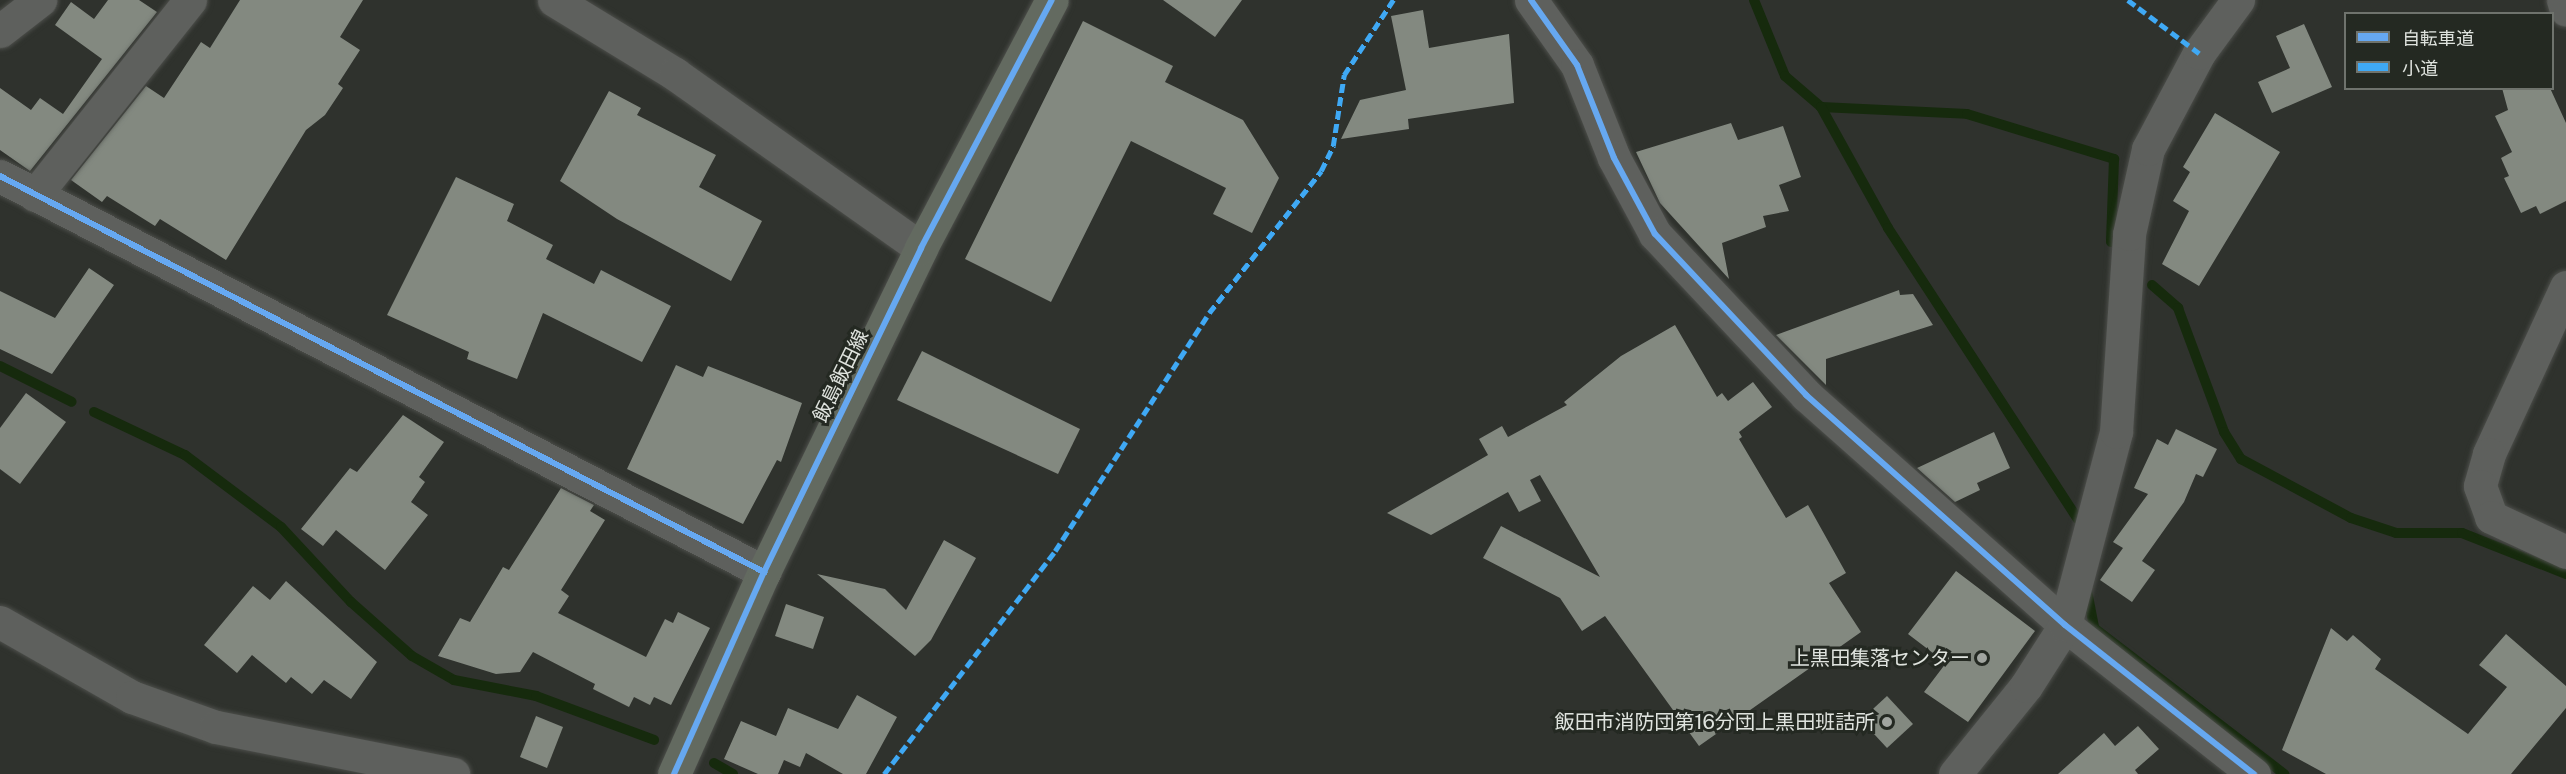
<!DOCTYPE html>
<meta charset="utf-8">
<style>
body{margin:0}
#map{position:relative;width:2566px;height:774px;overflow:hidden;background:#2f322d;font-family:"Public Sans","Noto Sans JP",sans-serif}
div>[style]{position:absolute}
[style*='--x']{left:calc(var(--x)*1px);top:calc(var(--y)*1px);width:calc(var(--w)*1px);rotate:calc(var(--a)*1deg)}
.stream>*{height:10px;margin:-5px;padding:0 5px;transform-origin:5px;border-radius:5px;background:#162a0d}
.building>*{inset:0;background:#838980}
.roads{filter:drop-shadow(0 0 2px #4c4e4a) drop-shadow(0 0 2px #4c4e4a)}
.minor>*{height:33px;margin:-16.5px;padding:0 16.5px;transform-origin:16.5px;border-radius:16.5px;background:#5e605d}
.tertiary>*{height:33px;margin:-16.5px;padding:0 16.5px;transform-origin:16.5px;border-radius:16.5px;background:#5e605d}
.primary>*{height:33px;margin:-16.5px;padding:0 16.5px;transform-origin:16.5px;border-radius:16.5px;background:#636a60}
.quiet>*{height:4.5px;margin-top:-2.25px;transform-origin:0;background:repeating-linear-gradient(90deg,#3fa9f5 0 9px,transparent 0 13.5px)}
.cycleway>*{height:6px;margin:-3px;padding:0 3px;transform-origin:3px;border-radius:3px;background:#66a8f1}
.dots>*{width:16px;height:16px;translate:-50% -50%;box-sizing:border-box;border:3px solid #242922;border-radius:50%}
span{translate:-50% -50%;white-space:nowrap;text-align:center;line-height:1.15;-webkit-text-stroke:6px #242922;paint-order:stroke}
.street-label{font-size:20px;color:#dfe3de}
.poi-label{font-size:20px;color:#dfe3de}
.right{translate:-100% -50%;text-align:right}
.legend{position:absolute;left:2344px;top:12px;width:210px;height:78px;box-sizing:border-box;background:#242922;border:2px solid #6f736d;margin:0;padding:8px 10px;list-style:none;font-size:18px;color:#dfe3de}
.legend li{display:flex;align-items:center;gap:12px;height:30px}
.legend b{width:30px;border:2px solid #6f736d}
</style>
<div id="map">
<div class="stream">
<div style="--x:1754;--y:0;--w:82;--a:67.8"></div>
<div style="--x:1785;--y:76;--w:48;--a:40.7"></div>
<div style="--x:1821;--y:107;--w:146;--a:2.7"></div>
<div style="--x:1967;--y:114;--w:154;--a:17"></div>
<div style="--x:2114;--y:159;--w:83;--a:92.1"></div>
<div style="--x:1821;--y:107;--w:138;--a:61"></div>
<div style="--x:1888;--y:228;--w:348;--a:56.9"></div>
<div style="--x:2152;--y:285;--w:35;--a:41"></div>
<div style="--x:2178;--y:308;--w:132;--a:69.6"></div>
<div style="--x:2224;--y:432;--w:32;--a:58"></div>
<div style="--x:2241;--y:459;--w:125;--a:28.2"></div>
<div style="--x:2351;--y:518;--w:47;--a:18.4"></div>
<div style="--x:2396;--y:533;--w:66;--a:0"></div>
<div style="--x:2462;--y:533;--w:112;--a:21.5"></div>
<div style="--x:0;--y:366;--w:80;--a:26.6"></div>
<div style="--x:94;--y:412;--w:101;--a:25.3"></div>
<div style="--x:185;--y:455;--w:120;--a:36.9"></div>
<div style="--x:281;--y:527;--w:103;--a:47"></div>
<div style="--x:351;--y:602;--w:81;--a:41.5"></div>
<div style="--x:412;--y:656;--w:48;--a:29.7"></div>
<div style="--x:454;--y:680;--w:84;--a:11"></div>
<div style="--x:536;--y:696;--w:126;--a:20.4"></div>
<div style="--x:2087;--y:591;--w:38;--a:79"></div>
<div style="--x:2094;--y:628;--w:240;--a:37.5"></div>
<div style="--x:714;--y:763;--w:22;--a:30"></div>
</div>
<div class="building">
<div style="clip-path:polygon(108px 0,139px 0,157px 12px,30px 171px,0 150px,0 88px,31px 110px,40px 98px,63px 114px,102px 59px,55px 25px,71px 2px,94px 19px)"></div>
<div style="clip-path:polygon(240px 0,363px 0,340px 37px,360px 50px,338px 84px,343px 88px,325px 115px,306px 130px,226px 260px,160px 219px,155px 226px,107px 196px,102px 202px,71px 180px,146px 86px,164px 98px,201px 42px,210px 48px)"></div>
<div style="clip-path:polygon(1163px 0,1242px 0,1215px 37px)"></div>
<div style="clip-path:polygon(1423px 10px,1429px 48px,1509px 34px,1514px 103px,1408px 119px,1409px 129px,1341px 139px,1360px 100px,1406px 90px,1391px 16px)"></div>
<div style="clip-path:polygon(1083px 21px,1173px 66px,1165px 82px,1243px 120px,1279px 178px,1252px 233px,1213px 214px,1226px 188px,1131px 141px,1051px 302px,965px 259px)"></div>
<div style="clip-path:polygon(2304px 24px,2332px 87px,2272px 113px,2258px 82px,2290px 68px,2276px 36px)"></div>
<div style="clip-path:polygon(2502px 88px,2550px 88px,2566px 123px,2566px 201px,2540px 214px,2536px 206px,2521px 213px,2504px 178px,2509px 176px,2501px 158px,2512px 152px,2495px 116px,2508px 110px)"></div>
<div style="clip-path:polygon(609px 91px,641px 108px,637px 115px,716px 155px,699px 187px,762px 221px,731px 281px,617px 219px,560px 181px)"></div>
<div style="clip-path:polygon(2215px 113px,2280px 152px,2199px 286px,2162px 264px,2189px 211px,2173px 201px,2190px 172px,2183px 167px)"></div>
<div style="clip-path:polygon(1731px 123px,1738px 140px,1783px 126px,1801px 177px,1779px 185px,1789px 211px,1763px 216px,1766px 227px,1722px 243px,1729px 279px,1660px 203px,1636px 152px)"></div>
<div style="clip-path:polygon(456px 177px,514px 204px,507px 221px,553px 245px,546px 259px,594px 284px,601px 270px,671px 306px,642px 362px,543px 313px,517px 379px,467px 359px,469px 352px,387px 315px)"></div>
<div style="clip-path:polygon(89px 268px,114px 285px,52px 374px,0 349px,0 291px,55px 318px)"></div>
<div style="clip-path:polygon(1899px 290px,1900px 295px,1913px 294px,1933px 325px,1826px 359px,1826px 385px,1776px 335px)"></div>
<div style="clip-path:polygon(1675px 325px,1717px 397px,1722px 393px,1728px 401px,1753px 382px,1772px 407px,1739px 432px,1742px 437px,1739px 439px,1786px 518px,1808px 505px,1846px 573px,1829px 583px,1861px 632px,1699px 746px,1605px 616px,1582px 631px,1560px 598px,1483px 558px,1501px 526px,1600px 577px,1540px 475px,1530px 480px,1541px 501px,1519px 512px,1508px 492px,1431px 535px,1387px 513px,1488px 455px,1479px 439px,1502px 426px,1508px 437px,1567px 405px,1564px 402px,1621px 356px)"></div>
<div style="clip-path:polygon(922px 351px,1080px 429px,1058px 474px,897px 400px)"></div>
<div style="clip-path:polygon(676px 365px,703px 377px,708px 366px,802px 403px,781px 462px,777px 460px,743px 524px,627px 469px)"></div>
<div style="clip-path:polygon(26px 393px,66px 422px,20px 484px,0 469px,0 428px)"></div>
<div style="clip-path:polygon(403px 415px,444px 442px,419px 477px,425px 482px,411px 502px,428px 515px,385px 570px,336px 530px,323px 546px,301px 529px,350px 468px,357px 472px)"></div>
<div style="clip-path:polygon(2176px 429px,2217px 449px,2203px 477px,2196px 474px,2184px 502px,2142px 561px,2155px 570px,2132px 602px,2100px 580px,2123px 548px,2113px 542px,2148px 494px,2134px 488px,2157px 439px,2168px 445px)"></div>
<div style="clip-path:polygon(1994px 432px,2010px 468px,1977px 483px,1980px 490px,1955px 502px,1917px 468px)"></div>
<div style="clip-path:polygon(561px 488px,594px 505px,590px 511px,605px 520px,561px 590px,569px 596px,558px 613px,646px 657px,665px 619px,673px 623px,678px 612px,710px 628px,671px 705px,654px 697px,650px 705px,634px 697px,629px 707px,593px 689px,595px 684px,533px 652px,520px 672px,496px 674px,438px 656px,460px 618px,470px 622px,503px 567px,509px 570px)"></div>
<div style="clip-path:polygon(944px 540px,976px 558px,931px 640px,915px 656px,817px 574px,885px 589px,906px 610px)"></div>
<div style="clip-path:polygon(1956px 571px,2035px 631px,1968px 722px,1924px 692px,1946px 663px,1908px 634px)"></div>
<div style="clip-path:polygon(286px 581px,377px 662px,351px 699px,324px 680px,312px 694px,291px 677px,286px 683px,252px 655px,237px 673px,204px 645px,253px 586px,270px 600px)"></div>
<div style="clip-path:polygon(786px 604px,824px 617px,813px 649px,775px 636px)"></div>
<div style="clip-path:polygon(2331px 628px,2347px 641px,2353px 635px,2381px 659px,2375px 669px,2468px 734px,2507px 687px,2479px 665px,2506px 634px,2566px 686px,2566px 708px,2511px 774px,2326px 774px,2282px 750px)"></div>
<div style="clip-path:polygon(857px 695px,897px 717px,866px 774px,843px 774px,806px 753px,800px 767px,784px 760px,778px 774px,758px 774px,724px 759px,741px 721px,776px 736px,788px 708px,838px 729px)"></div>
<div style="clip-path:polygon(1887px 696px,1913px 724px,1887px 748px,1861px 720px)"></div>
<div style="clip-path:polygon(536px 716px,563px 727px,547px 768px,520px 757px)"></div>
<div style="clip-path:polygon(2138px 726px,2159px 749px,2135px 770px,2138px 774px,2058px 774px,2104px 733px,2115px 746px)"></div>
</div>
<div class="roads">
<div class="minor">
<div style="--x:554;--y:0;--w:142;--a:31.4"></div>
<div style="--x:675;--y:74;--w:301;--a:35.3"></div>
<div style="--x:1531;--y:0;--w:80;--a:54.7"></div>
<div style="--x:1577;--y:65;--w:100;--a:68.3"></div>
<div style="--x:1614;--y:158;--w:86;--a:61.7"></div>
<div style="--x:1655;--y:234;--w:221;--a:46.8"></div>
<div style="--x:1806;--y:395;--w:346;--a:41.6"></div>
<div style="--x:2065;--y:625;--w:241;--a:38.3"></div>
<div style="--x:2563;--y:0;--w:10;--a:73"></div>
<div style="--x:0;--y:31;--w:51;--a:-37.8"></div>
<div style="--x:0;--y:176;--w:861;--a:27.4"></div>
<div style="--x:35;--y:195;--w:249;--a:-51.5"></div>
<div style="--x:2566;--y:287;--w:184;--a:114.8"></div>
<div style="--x:2489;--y:454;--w:33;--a:106"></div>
<div style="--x:2480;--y:486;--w:33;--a:70"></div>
<div style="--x:2491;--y:517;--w:83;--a:25"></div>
<div style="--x:1955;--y:774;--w:113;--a:-51.1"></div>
<div style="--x:2026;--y:686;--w:72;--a:-57.4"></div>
<div style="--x:2065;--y:625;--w:200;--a:-75.2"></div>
<div style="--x:2116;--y:432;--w:198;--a:-86.2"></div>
<div style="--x:2129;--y:234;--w:87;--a:-77.4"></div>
<div style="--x:2148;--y:149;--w:109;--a:-62"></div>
<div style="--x:2199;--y:53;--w:66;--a:-53.7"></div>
</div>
<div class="tertiary">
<div style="--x:0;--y:622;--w:152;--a:29.6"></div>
<div style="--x:132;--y:697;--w:89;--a:19.7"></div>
<div style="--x:216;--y:727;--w:242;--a:11.2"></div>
</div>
<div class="primary">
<div style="--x:674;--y:774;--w:221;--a:-66"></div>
<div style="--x:764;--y:572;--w:360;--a:-64.1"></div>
<div style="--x:921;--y:248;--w:280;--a:-62.2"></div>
</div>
</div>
<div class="quiet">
<div style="--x:2128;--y:0;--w:89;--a:36.7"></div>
<div style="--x:884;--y:774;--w:281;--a:-52.5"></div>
<div style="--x:1055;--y:551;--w:283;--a:-57.1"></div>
<div style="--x:1209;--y:313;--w:181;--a:-51.7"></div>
<div style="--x:1321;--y:171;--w:28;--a:-64"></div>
<div style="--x:1333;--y:146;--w:72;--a:-81.2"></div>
<div style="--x:1344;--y:75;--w:90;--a:-56.8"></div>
</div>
<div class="cycleway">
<div style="--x:1531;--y:0;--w:80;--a:54.7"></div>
<div style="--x:1577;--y:65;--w:100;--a:68.3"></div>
<div style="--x:1614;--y:158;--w:86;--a:61.7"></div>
<div style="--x:1655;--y:234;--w:221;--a:46.8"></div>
<div style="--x:1806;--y:395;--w:346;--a:41.6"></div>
<div style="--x:2065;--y:625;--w:241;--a:38.3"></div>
<div style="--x:0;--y:176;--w:861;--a:27.4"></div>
<div style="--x:674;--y:774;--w:221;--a:-66"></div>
<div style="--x:764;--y:572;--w:360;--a:-64.1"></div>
<div style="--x:921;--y:248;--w:280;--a:-62.2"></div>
</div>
<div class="dots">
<div style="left:1982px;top:658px;background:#a1a5a0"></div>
<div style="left:1887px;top:722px;background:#a1a5a0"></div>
</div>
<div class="street-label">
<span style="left:841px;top:376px;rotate:-64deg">飯島飯田線</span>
</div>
<div class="poi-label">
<span class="right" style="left:1970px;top:658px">上黒田集落センター</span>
<span class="right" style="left:1875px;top:722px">飯田市消防団第16分団上黒田班詰所</span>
</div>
<ul class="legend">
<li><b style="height:8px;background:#66a8f1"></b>自転車道</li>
<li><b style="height:8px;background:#3fa9f5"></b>小道</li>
</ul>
</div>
